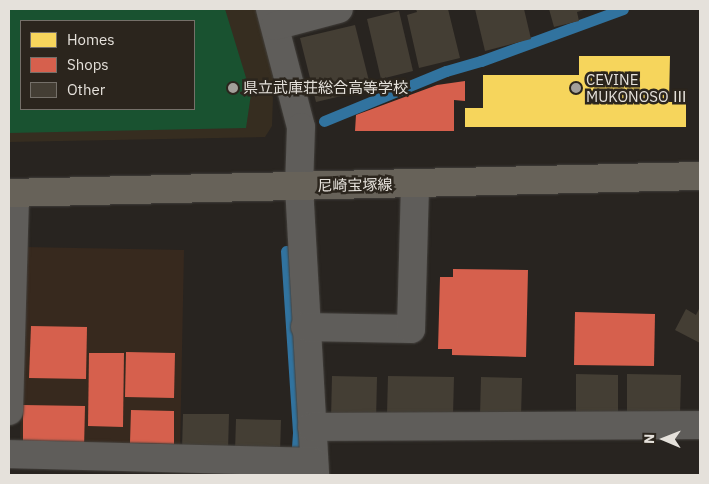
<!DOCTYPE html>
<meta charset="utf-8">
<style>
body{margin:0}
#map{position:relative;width:709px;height:484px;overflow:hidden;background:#282420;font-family:"IBM Plex Sans","Noto Sans JP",sans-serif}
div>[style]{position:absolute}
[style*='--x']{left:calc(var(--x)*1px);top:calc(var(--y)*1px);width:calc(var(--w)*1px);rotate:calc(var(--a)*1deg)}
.commercial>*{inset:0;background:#37291e}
.built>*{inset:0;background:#362d20}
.green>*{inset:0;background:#195230}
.homes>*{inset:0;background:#f6d55c}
.shops>*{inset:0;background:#d6604d}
.stream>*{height:11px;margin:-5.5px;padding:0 5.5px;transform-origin:5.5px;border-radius:5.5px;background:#31739f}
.building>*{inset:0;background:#443e34}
.roads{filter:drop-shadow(0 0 1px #43403c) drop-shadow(0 0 1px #43403c)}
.minor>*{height:28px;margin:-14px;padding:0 14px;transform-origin:14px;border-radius:14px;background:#5f5d5a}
.major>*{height:28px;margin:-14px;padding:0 14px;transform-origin:14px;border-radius:14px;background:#676259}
.dots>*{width:14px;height:14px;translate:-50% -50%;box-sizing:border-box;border:2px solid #2b251d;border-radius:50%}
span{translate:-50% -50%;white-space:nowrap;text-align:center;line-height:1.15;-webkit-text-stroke:5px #2b251d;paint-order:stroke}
.poi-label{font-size:15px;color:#e5e1db}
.left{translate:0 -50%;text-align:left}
.street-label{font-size:15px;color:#e5e1db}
.frame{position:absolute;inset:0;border:10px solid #e5e1db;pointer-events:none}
.legend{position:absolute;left:20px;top:20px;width:175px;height:90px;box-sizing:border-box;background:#2b251d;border:1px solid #757069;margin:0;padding:6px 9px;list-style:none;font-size:15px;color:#e5e1db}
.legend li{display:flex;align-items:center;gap:10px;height:25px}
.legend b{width:25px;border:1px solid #757069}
.north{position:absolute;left:639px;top:414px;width:50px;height:50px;-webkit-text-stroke:4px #2b251d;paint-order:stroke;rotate:271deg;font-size:14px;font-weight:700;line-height:20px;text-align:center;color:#e5e1db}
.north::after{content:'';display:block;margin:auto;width:18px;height:22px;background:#e5e1db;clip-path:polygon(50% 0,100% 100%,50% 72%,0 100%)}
</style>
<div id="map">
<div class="commercial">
<div style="clip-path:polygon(24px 247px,184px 250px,180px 449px,20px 446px)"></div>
</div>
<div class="built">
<div style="clip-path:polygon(evenodd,9px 9px,258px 9px,274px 67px,272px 126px,265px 137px,9px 142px,9px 9px,21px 21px,194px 21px,194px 109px,21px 109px,21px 21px)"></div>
</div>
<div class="green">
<div style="clip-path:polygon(evenodd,9px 9px,225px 9px,251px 94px,246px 128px,9px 133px,9px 9px,21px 21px,194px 21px,194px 109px,21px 109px,21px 21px)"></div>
</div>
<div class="homes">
<div style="clip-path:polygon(579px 56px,670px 56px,669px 102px,686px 102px,686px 127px,465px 127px,465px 108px,483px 108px,483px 75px,579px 75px)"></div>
</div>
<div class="shops">
<div style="clip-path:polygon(465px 81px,465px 101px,454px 100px,454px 131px,355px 131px,356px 115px,437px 85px)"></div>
<div style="clip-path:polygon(453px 269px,528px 270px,526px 357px,452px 355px,452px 349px,438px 349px,440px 277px,453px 277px)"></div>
<div style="clip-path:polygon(575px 312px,655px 314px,654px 366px,574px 365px)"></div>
<div style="clip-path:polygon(31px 326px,87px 327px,86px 379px,29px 378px)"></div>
<div style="clip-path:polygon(126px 352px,175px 353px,174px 398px,125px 397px)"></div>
<div style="clip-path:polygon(89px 353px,124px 353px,123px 427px,88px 426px)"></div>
<div style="clip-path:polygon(23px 405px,85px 406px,84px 449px,23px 441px)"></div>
<div style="clip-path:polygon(131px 410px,174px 411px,174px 444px,130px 443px)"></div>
</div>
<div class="stream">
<div style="--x:324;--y:121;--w:132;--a:-22.3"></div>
<div style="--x:446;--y:71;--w:36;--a:-16"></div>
<div style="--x:481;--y:61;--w:151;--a:-20.1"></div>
<div style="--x:286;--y:251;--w:182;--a:86.2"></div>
<div style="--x:298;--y:433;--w:31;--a:94"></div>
</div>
<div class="building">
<div style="clip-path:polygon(416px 9px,448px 9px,460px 58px,419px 68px,407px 15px,417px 12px)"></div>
<div style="clip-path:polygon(475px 9px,524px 9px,531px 39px,485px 51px)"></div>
<div style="clip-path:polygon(549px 9px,587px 9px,577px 12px,579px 21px,554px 27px)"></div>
<div style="clip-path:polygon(399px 11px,413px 71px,381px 79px,367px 19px)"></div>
<div style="clip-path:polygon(355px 25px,371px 89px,316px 102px,300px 38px)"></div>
<div style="clip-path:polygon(700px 307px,700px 343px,675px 330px,686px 309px,696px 315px)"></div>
<div style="clip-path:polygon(576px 374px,618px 375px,618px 413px,576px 412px)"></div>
<div style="clip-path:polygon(627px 374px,681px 375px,680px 415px,627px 414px)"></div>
<div style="clip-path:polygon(332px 376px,377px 377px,376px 421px,331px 420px)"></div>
<div style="clip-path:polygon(388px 376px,454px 377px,453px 415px,387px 414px)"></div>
<div style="clip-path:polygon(481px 377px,522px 378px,521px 417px,480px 416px)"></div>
<div style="clip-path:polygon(183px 414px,229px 414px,228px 451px,182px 450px)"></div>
<div style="clip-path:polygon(236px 419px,281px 420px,280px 452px,235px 451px)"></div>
</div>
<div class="roads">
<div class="minor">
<div style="--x:270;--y:9;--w:122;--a:75.3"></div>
<div style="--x:301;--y:127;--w:59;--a:91.9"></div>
<div style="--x:299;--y:186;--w:289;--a:86.8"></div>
<div style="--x:275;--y:26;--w:66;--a:-14.9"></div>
<div style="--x:305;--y:327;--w:106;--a:1.1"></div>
<div style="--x:411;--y:329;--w:146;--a:-88.4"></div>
<div style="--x:9;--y:411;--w:218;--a:-88.4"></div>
<div style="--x:312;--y:427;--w:388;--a:-0.3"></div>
<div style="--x:9;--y:454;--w:305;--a:1.5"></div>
</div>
<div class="major">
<div style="--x:9;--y:193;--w:691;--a:-1.41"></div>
</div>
</div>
<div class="dots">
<div style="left:233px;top:88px;background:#a39f9a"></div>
<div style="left:576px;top:88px;background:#a39f9a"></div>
</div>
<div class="poi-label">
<span class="left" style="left:586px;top:88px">CEVINE<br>MUKONOSO Ⅲ</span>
<span class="left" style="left:243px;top:88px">県立武庫荘総合高等学校</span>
</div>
<div class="street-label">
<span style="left:355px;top:185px;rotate:-1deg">尼崎宝塚線</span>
</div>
<div class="frame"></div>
<ul class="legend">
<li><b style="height:14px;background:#f6d55c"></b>Homes</li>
<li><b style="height:14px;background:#d6604d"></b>Shops</li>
<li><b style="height:14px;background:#443e34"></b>Other</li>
</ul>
<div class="north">N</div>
</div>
